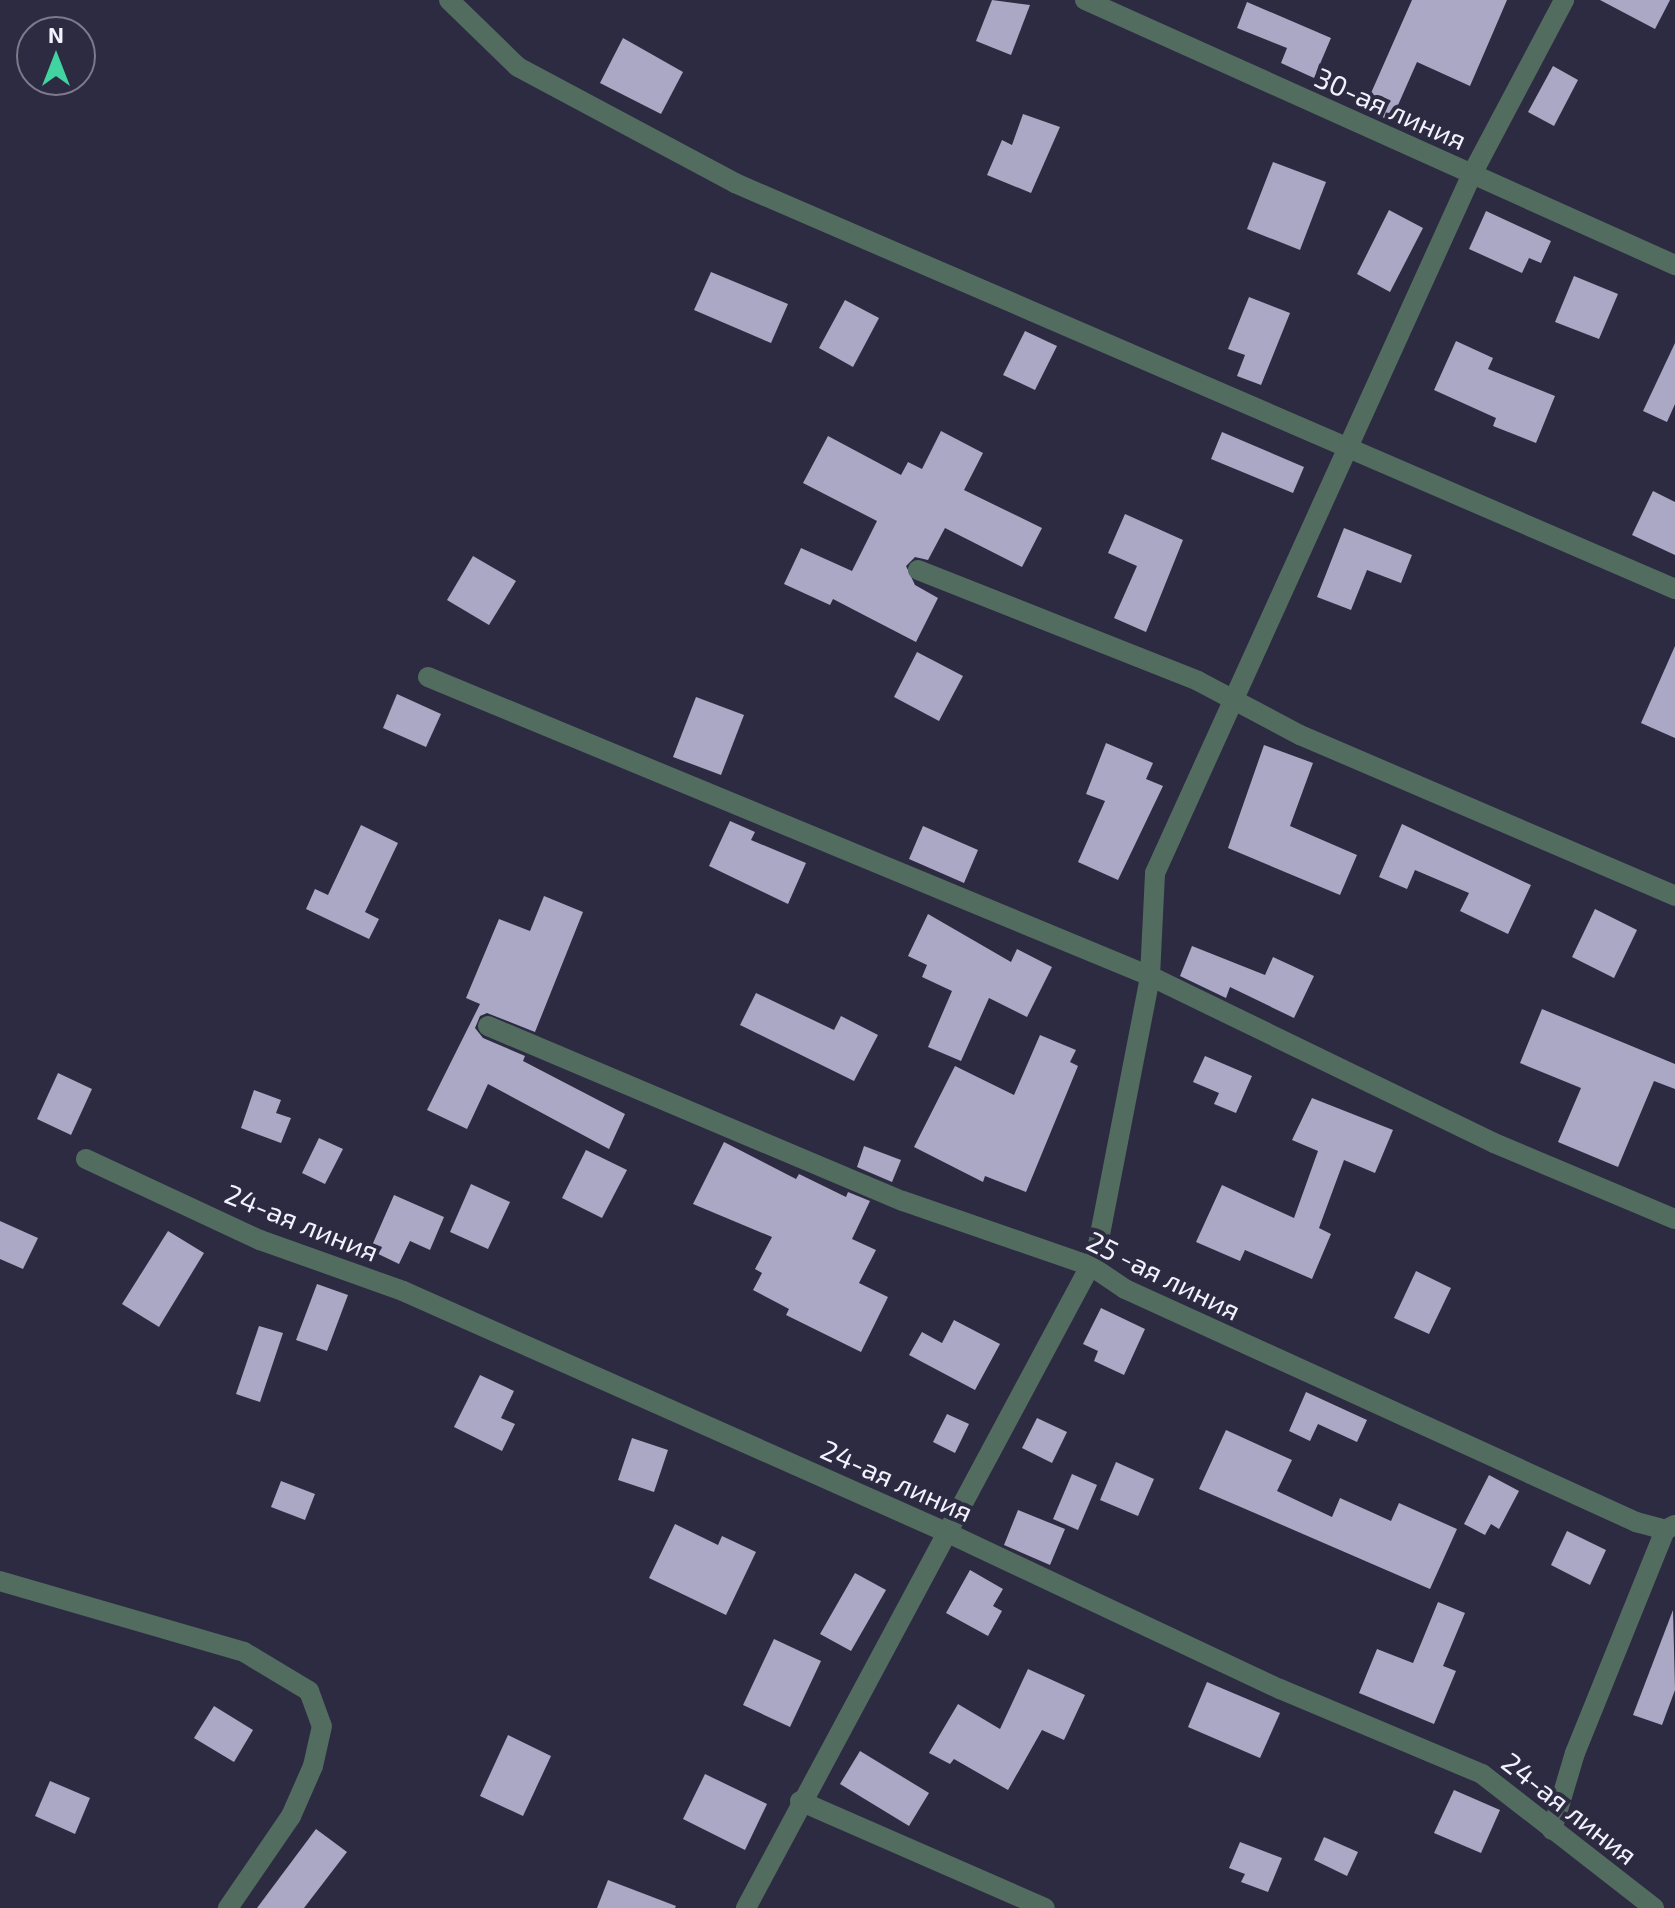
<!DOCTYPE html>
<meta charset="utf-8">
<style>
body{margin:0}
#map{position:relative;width:1675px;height:1908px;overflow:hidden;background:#2d2b41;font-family:"Exo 2",sans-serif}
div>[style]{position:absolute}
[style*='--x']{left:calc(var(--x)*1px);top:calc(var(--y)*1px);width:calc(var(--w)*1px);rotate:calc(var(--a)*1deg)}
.building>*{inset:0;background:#aaa8c4}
.minor>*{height:20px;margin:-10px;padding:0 10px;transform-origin:10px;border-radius:10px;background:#526c60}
.tertiary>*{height:20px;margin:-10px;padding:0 10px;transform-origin:10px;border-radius:10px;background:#526c60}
span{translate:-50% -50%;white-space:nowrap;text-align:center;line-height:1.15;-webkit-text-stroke:8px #2d2b41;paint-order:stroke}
.street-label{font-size:28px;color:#f2f1fd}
.north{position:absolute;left:16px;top:16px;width:80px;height:80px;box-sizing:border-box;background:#2d2b41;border:2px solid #7c7a8c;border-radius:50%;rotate:0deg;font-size:22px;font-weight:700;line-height:32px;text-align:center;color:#f2f1fd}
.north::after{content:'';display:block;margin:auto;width:28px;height:36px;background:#41d4a1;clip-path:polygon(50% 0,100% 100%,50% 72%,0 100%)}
</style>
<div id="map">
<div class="building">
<div style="clip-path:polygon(992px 0,1030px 5px,1011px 55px,976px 41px)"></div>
<div style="clip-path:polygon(1412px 0,1507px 0,1470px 86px,1417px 62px,1391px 121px,1364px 109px)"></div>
<div style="clip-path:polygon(1600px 0,1670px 0,1655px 29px)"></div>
<div style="clip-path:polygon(1247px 2px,1331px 38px,1314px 78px,1281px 63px,1287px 48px,1237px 28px)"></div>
<div style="clip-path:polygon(623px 38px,683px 72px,661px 114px,600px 83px)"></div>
<div style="clip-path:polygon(1553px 66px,1578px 80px,1554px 126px,1528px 112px)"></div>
<div style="clip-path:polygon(1023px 114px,1060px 127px,1031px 193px,987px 175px,1002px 140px,1012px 145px)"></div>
<div style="clip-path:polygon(1273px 162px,1326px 182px,1300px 250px,1247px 229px)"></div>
<div style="clip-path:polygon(1389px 210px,1423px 228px,1390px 292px,1357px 274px)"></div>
<div style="clip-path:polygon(1486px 211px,1551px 241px,1541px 263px,1529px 258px,1522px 273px,1469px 249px)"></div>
<div style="clip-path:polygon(711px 272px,788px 304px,771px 343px,694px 310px)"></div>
<div style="clip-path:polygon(1574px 276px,1618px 294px,1599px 339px,1555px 322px)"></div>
<div style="clip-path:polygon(1249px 297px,1290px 313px,1261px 385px,1237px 376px,1245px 355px,1228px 349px)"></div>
<div style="clip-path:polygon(845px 300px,879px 318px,853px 367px,819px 348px)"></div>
<div style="clip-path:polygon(1025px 331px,1057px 346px,1035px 390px,1003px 375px)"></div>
<div style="clip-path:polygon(1456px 341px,1493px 358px,1488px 369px,1555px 396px,1536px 443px,1493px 426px,1496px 418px,1434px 390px)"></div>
<div style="clip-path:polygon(1675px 343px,1675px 404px,1667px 422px,1643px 411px)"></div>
<div style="clip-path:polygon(941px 431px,983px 453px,964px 490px,1042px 528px,1022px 567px,945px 528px,928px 560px,915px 557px,906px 566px,915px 585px,938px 598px,916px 642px,833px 599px,830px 605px,784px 584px,801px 548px,852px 571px,877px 521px,803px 483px,828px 436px,901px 475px,908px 462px,922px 469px)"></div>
<div style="clip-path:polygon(1222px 432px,1304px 467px,1293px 493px,1211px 459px)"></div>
<div style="clip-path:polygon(1653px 491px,1675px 502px,1675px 555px,1632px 535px)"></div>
<div style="clip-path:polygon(1125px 514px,1183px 540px,1146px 632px,1114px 618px,1137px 566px,1108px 553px)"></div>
<div style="clip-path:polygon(1344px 528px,1412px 555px,1401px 583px,1367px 570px,1351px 610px,1317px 597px)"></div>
<div style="clip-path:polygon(473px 556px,516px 581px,489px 625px,447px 600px)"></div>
<div style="clip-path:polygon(1675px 646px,1675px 738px,1641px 723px)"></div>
<div style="clip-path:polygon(917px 652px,963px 676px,939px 721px,894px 697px)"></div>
<div style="clip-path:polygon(397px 694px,441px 714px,426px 747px,383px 728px)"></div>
<div style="clip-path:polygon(696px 697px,744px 715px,721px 775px,673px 757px)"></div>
<div style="clip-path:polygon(1106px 743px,1153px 763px,1146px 779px,1163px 786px,1118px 880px,1078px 862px,1105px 801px,1086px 794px)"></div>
<div style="clip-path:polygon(1264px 745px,1313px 763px,1290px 826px,1357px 855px,1340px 895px,1228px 848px)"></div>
<div style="clip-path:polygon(730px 821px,755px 832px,751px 840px,806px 863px,788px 904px,709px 866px)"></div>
<div style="clip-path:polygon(1402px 824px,1531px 885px,1508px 934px,1460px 911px,1469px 893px,1415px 870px,1407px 889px,1379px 877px)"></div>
<div style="clip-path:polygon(361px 825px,398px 843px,365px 912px,379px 919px,369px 939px,306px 909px,315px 889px,328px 895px)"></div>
<div style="clip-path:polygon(923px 826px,978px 850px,964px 883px,909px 859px)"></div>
<div style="clip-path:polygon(544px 896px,583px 912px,535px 1032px,487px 1013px,480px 1016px,475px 1028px,483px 1038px,525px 1056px,523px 1061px,625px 1114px,609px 1149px,488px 1084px,467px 1129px,427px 1110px,480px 1004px,466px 998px,499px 919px,530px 931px)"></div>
<div style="clip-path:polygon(1595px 909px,1637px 930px,1614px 978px,1572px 957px)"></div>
<div style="clip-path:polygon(928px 914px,1011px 962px,1017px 949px,1052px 967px,1027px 1017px,989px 998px,961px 1061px,928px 1047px,952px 991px,922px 977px,927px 965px,908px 956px)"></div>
<div style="clip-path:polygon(1192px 946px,1265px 975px,1273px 957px,1314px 976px,1294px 1018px,1230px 987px,1226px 998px,1180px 976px)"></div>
<div style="clip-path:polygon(756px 993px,834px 1030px,841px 1016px,878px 1035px,854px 1081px,740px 1025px)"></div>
<div style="clip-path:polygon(1542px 1009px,1675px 1064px,1675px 1089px,1654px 1081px,1618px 1167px,1558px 1142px,1581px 1088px,1520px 1063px)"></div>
<div style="clip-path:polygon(1040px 1035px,1076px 1050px,1070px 1062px,1078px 1066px,1026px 1192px,985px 1176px,983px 1182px,914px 1147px,955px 1066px,1014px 1095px)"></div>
<div style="clip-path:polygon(1205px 1056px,1252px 1076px,1236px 1113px,1214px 1104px,1219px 1093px,1193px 1082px)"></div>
<div style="clip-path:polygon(58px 1073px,92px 1089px,71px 1135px,37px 1119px)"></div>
<div style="clip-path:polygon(254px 1090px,281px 1100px,276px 1113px,291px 1118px,281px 1143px,241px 1128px)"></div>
<div style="clip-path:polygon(1312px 1098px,1393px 1130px,1375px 1173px,1344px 1160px,1319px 1228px,1331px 1234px,1312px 1279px,1245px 1250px,1240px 1261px,1196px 1242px,1222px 1185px,1294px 1218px,1318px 1151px,1292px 1140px)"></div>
<div style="clip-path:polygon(319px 1138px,343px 1149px,325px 1184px,302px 1173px)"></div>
<div style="clip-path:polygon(724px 1142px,796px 1179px,799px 1174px,846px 1197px,848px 1192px,870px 1201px,852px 1239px,876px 1250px,859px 1283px,888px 1297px,861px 1352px,786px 1315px,789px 1309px,753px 1290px,762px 1273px,755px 1269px,772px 1237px,693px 1204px)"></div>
<div style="clip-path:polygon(864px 1146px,901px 1160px,892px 1182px,857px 1167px)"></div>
<div style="clip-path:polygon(586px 1150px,627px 1170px,602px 1218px,562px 1198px)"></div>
<div style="clip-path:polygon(471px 1184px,510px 1202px,488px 1249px,450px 1232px)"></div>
<div style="clip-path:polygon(394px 1195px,444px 1217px,430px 1250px,410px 1241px,399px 1264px,370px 1250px)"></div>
<div style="clip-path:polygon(0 1221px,38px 1238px,23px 1269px,0 1259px)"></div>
<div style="clip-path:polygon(168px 1231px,204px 1253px,159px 1327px,122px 1304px)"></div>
<div style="clip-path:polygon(1416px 1271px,1451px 1288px,1429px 1334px,1394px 1318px)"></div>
<div style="clip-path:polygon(317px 1284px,348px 1295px,327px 1351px,296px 1340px)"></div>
<div style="clip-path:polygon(1101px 1308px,1145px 1329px,1124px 1375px,1094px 1361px,1098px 1351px,1083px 1344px)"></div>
<div style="clip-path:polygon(954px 1320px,1000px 1344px,975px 1390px,909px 1355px,922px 1332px,942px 1343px)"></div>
<div style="clip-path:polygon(259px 1326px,283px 1333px,260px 1402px,236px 1394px)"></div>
<div style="clip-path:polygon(480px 1375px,514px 1391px,501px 1418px,515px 1424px,502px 1451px,454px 1427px)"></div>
<div style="clip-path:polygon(1306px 1392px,1367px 1420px,1357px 1442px,1318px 1424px,1310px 1441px,1289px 1431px)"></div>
<div style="clip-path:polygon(947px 1414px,969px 1424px,955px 1453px,933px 1442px)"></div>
<div style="clip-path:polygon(1037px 1418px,1067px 1432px,1052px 1463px,1022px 1448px)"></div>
<div style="clip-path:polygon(1226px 1430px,1292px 1460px,1277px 1491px,1332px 1517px,1340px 1498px,1391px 1521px,1399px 1503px,1457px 1529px,1430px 1589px,1199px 1489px)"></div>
<div style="clip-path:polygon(632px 1438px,668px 1450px,654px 1492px,618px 1480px)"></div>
<div style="clip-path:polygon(1116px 1462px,1154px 1479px,1138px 1516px,1100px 1500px)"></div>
<div style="clip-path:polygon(1072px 1474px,1097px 1485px,1078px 1530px,1053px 1519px)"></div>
<div style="clip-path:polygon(1489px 1475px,1519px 1491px,1499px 1529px,1491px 1524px,1485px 1535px,1464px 1524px)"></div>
<div style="clip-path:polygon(281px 1481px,315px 1494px,305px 1520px,271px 1507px)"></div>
<div style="clip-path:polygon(1018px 1510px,1065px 1529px,1050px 1565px,1004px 1545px)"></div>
<div style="clip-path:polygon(675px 1524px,718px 1545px,722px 1536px,756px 1552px,726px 1615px,649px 1578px)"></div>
<div style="clip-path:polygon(1567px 1531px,1606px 1550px,1590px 1585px,1551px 1565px)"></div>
<div style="clip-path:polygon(970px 1570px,1003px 1589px,993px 1606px,1002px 1611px,988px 1636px,946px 1613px)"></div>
<div style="clip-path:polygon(855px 1573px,886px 1590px,851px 1651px,820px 1634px)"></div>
<div style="clip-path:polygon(1438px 1602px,1465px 1613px,1443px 1666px,1456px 1671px,1434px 1724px,1359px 1693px,1377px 1649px,1413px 1663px)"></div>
<div style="clip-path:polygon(1673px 1610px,1675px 1690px,1662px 1725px,1633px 1715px)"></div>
<div style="clip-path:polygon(774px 1639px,821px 1661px,790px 1727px,743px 1705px)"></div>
<div style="clip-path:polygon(1028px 1669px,1085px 1695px,1064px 1740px,1042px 1730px,1008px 1790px,954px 1759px,950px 1764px,929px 1753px,958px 1704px,1000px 1729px)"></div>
<div style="clip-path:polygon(1207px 1682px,1280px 1713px,1260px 1758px,1188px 1727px)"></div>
<div style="clip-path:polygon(214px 1706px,253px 1730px,234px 1762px,194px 1738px)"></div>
<div style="clip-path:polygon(508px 1735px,551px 1756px,523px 1816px,480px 1796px)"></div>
<div style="clip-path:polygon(860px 1751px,929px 1793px,909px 1826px,840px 1784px)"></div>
<div style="clip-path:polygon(705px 1774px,767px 1804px,745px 1850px,683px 1819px)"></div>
<div style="clip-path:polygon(50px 1781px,90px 1798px,75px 1834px,35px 1816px)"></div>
<div style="clip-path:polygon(1454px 1790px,1500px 1810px,1481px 1853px,1434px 1833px)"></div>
<div style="clip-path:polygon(316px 1829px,347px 1852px,304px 1908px,257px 1908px)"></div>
<div style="clip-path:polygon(1324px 1837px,1358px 1852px,1347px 1876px,1314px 1860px)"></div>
<div style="clip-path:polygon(1240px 1842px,1282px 1858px,1268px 1892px,1241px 1882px,1245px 1874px,1229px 1868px)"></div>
<div style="clip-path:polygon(608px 1880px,676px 1906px,675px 1908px,597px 1908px)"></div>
</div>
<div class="minor">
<div style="--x:449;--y:0;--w:96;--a:44.2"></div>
<div style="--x:518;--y:67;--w:246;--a:28.1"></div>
<div style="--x:735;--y:183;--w:1024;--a:23.36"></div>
<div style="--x:1085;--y:0;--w:647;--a:24.19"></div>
<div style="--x:918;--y:570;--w:301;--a:21.6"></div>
<div style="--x:1198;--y:681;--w:115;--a:27.9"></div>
<div style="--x:1300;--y:735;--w:408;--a:23.2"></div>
<div style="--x:428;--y:677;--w:781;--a:22.5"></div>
<div style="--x:1150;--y:976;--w:382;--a:25.9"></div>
<div style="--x:1494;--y:1143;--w:196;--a:22.8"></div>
<div style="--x:488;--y:1026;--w:450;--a:22.9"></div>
<div style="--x:903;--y:1201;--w:199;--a:19.1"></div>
<div style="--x:1091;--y:1266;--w:41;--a:34.1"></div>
<div style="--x:1125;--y:1289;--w:562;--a:24.51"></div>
<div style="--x:1636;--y:1522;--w:30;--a:15"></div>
<div style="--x:1665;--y:1530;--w:11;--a:-27"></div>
<div style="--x:86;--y:1159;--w:192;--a:25"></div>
<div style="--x:260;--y:1240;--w:152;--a:19.6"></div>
<div style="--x:403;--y:1291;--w:596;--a:23.94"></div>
<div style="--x:948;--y:1533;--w:367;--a:25.2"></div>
<div style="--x:1280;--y:1689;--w:219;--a:22.8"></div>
<div style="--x:1482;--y:1774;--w:218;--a:37.9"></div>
<div style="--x:0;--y:1581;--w:254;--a:16.2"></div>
<div style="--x:244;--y:1652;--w:76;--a:31"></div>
<div style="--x:309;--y:1691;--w:37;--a:70"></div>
<div style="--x:322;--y:1726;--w:41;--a:102.7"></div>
<div style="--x:313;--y:1766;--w:55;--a:113.7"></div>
<div style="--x:291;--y:1816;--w:112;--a:124.4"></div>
<div style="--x:800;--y:1801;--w:267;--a:23.6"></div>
<div style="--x:1552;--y:1830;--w:80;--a:-73.4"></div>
<div style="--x:1575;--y:1753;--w:240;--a:-68"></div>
</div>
<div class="tertiary">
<div style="--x:746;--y:1908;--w:741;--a:-61.81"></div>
<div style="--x:1096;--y:1255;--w:284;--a:-79"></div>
<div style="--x:1150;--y:976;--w:103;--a:-87.2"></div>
<div style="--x:1155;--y:873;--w:765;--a:-65.61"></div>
<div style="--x:1471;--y:176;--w:199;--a:-62.1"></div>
</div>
<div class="street-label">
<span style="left:1391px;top:108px;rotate:24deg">30-ая линия</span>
<span style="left:302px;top:1222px;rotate:22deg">24-ая линия</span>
<span style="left:1164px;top:1275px;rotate:26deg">25 -ая линия</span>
<span style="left:897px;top:1480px;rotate:24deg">24-ая линия</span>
<span style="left:1570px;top:1808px;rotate:38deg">24-ая линия</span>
</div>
<div class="north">N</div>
</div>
